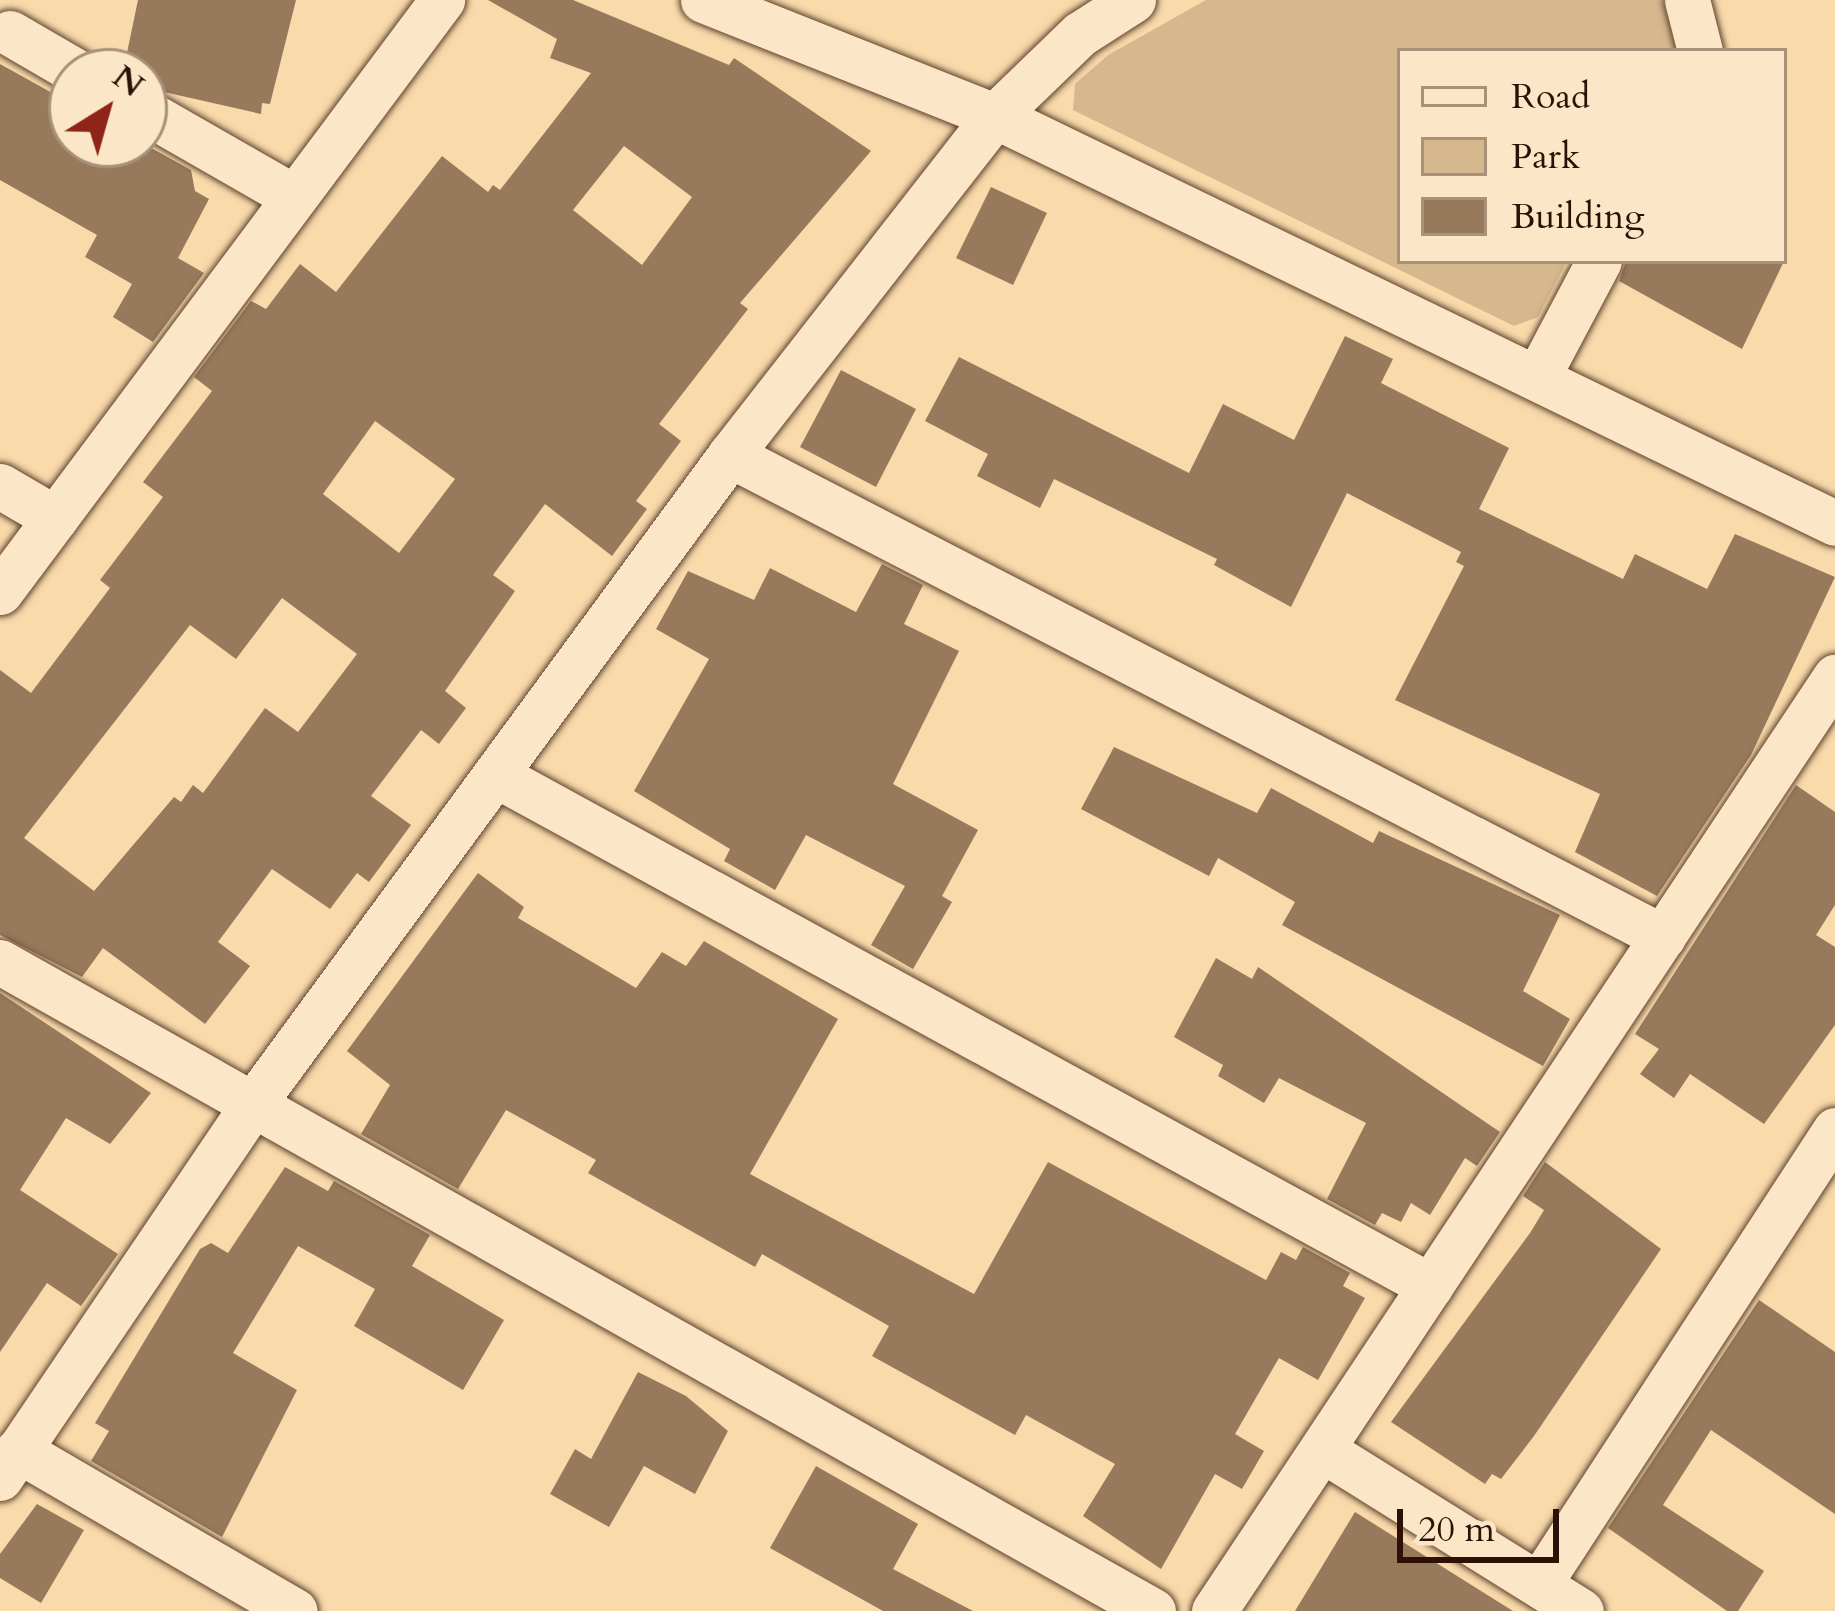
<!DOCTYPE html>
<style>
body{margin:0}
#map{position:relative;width:1835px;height:1611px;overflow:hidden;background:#f9daab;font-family:Cardo,serif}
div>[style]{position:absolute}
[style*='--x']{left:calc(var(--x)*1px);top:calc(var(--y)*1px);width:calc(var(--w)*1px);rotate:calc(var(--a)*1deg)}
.green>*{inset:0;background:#d6b88f}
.building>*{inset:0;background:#977a5c}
.roads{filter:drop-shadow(0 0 3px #60432f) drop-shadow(0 0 3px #60432f)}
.street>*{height:45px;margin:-22.5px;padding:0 22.5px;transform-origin:22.5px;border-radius:22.5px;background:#fbe7c8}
span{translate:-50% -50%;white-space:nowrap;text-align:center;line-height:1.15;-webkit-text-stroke:9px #fbe7c8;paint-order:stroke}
.legend{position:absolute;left:1397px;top:48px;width:390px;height:216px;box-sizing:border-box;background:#fbe7c8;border:3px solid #a9917a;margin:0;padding:15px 21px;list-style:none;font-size:36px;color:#2d1106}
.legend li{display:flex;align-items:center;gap:24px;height:60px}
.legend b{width:60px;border:3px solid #a9917a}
.north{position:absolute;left:48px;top:48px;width:120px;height:120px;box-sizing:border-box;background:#fbe7c8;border:3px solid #a9917a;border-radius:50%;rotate:37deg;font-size:33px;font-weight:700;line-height:48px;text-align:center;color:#2d1106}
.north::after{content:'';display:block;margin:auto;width:42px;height:54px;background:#8f2418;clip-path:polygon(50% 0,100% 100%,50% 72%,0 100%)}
.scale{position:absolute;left:1397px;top:1509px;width:162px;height:54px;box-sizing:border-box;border:6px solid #2d1106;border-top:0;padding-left:15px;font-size:36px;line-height:42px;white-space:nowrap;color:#2d1106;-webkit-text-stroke:9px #fbe7c8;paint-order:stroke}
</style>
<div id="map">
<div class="green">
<div style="clip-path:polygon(1206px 0,1663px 0,1676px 51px,1400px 51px,1400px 261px,1567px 261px,1538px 317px,1514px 326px,1073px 110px,1075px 84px,1108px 55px)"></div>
</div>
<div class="building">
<div style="clip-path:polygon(138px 0,296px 0,270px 104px,262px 103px,261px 114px,164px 92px,144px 84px,144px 72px,123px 72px)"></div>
<div style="clip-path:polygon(evenodd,488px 0,573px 0,729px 65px,734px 58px,871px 151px,740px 303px,748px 309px,659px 424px,681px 441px,636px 501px,647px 509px,612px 556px,545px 504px,493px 575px,515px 591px,445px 691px,466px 708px,439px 744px,421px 730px,371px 796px,411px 825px,369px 882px,357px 873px,330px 909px,272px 869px,218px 942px,250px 966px,205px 1024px,103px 948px,82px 977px,0 935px,0 670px,31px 693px,110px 588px,100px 580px,163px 497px,143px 482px,212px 391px,194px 377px,251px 301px,266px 309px,300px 264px,336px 292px,442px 156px,488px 192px,493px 185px,500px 190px,591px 73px,550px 58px,557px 39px,488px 0,624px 146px,692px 197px,642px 265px,573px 210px,624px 146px,488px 0,375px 421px,455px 479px,399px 553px,323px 494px,375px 421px,488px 0,282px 598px,357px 654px,298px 732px,265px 708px,203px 793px,193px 785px,181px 802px,174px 797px,94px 891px,24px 838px,190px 625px,236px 659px,282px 598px)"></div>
<div style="clip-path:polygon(0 64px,72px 104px,72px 144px,144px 144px,191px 170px,195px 191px,209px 199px,178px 258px,204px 273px,153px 342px,113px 317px,132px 284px,85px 257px,97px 235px,0 180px)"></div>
<div style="clip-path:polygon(991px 187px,1047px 213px,1013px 285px,956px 258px)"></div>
<div style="clip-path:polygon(1626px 261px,1784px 261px,1742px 349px,1619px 281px)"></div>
<div style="clip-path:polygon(1345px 336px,1393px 359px,1381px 383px,1509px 448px,1479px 509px,1623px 579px,1635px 554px,1707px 589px,1735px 534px,1835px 577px,1751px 755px,1657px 896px,1575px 852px,1600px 794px,1395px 700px,1464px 566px,1456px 562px,1461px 552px,1347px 493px,1291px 607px,1214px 565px,1217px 559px,1054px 479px,1040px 508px,977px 476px,988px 454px,925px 421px,959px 357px,1189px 473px,1223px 404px,1294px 440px)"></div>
<div style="clip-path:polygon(841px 370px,916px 409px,876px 487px,800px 447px)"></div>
<div style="clip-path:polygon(882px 564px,923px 585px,904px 624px,959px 651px,893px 784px,978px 830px,942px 896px,952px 902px,913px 969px,871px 945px,905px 886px,806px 835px,775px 890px,724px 861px,730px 849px,634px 791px,709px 659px,656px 629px,688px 571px,754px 600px,770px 568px,856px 612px)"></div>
<div style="clip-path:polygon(1114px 747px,1257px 813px,1271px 788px,1373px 843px,1379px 831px,1560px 915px,1523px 991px,1570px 1019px,1543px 1066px,1282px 925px,1295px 902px,1218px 858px,1209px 876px,1081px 809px)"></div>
<div style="clip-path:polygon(1796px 785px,1835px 812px,1835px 905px,1816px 935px,1835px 947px,1835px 1025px,1764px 1124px,1690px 1074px,1674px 1098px,1640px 1074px,1659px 1049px,1635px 1034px)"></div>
<div style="clip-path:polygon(478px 873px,524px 907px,518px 918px,636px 988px,662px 952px,686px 966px,704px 941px,838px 1019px,750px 1174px,974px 1294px,1048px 1162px,1266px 1280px,1281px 1252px,1296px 1260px,1303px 1247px,1350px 1273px,1343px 1286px,1365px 1298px,1318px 1380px,1279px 1358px,1235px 1434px,1264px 1451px,1242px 1489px,1215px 1474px,1161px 1569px,1083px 1516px,1115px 1464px,1026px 1415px,1015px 1435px,872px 1356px,889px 1326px,762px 1254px,755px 1267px,588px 1173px,596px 1160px,506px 1110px,458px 1189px,361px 1134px,390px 1085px,347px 1051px)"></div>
<div style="clip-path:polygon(1216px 958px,1252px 979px,1258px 967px,1500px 1132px,1477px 1166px,1465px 1158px,1430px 1215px,1411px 1203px,1401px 1222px,1382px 1213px,1375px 1225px,1327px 1199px,1366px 1123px,1279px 1078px,1264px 1103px,1218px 1076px,1223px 1065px,1174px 1037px)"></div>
<div style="clip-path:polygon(0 993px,151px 1093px,110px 1144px,66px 1118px,20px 1190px,118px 1254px,81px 1306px,47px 1283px,0 1352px)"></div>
<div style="clip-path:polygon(1545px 1162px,1661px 1249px,1534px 1436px,1501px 1479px,1492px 1474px,1485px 1484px,1391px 1422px,1530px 1233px,1544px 1210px,1523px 1196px)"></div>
<div style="clip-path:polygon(285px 1167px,328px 1191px,334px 1181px,430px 1235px,412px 1266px,504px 1320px,463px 1390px,354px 1326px,375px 1289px,298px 1246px,233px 1353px,297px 1390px,222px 1537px,91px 1461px,109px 1431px,95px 1423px,200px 1249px,211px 1243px,228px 1253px)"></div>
<div style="clip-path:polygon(1759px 1300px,1835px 1352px,1835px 1514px,1711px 1430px,1663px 1505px,1764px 1571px,1738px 1611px,1727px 1611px,1608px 1528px)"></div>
<div style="clip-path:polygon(638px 1372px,686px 1396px,728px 1431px,695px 1494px,644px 1466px,609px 1527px,550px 1494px,575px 1449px,591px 1459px)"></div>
<div style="clip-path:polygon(816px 1466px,918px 1524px,893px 1569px,973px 1611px,883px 1611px,770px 1548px)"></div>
<div style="clip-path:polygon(37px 1504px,84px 1530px,41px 1603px,0 1578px,0 1554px)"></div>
<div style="clip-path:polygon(1355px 1512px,1513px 1611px,1295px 1611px)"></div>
</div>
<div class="roads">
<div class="street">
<div style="--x:703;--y:0;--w:314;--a:21.7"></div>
<div style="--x:995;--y:116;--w:933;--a:25.85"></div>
<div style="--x:1687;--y:0;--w:53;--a:75.7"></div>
<div style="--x:10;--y:33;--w:78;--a:30.2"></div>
<div style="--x:144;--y:111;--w:173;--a:29.8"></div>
<div style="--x:1538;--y:376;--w:130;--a:-62.1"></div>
<div style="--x:730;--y:455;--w:1050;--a:27.32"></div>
<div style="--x:0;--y:486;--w:64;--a:30.2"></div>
<div style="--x:0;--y:592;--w:739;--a:-53.25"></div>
<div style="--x:496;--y:775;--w:1065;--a:28.68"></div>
<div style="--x:0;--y:962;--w:1323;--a:29.37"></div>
<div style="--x:18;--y:1450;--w:320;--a:30.2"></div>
<div style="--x:1323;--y:1450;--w:304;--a:32"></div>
<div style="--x:0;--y:1478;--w:452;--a:-55.9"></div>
<div style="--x:253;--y:1104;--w:805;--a:-53.68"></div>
<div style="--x:730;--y:455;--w:430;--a:-52"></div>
<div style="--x:995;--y:116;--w:118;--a:-44"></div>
<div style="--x:1080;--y:34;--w:63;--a:-32.7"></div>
<div style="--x:1539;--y:1584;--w:542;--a:-56.9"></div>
<div style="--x:1214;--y:1611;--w:1122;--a:-56.38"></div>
</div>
</div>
<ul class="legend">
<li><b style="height:15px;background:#fbe7c8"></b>Road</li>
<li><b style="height:33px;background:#d6b88f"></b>Park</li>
<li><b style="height:33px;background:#977a5c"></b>Building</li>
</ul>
<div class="north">N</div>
<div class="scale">20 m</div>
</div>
